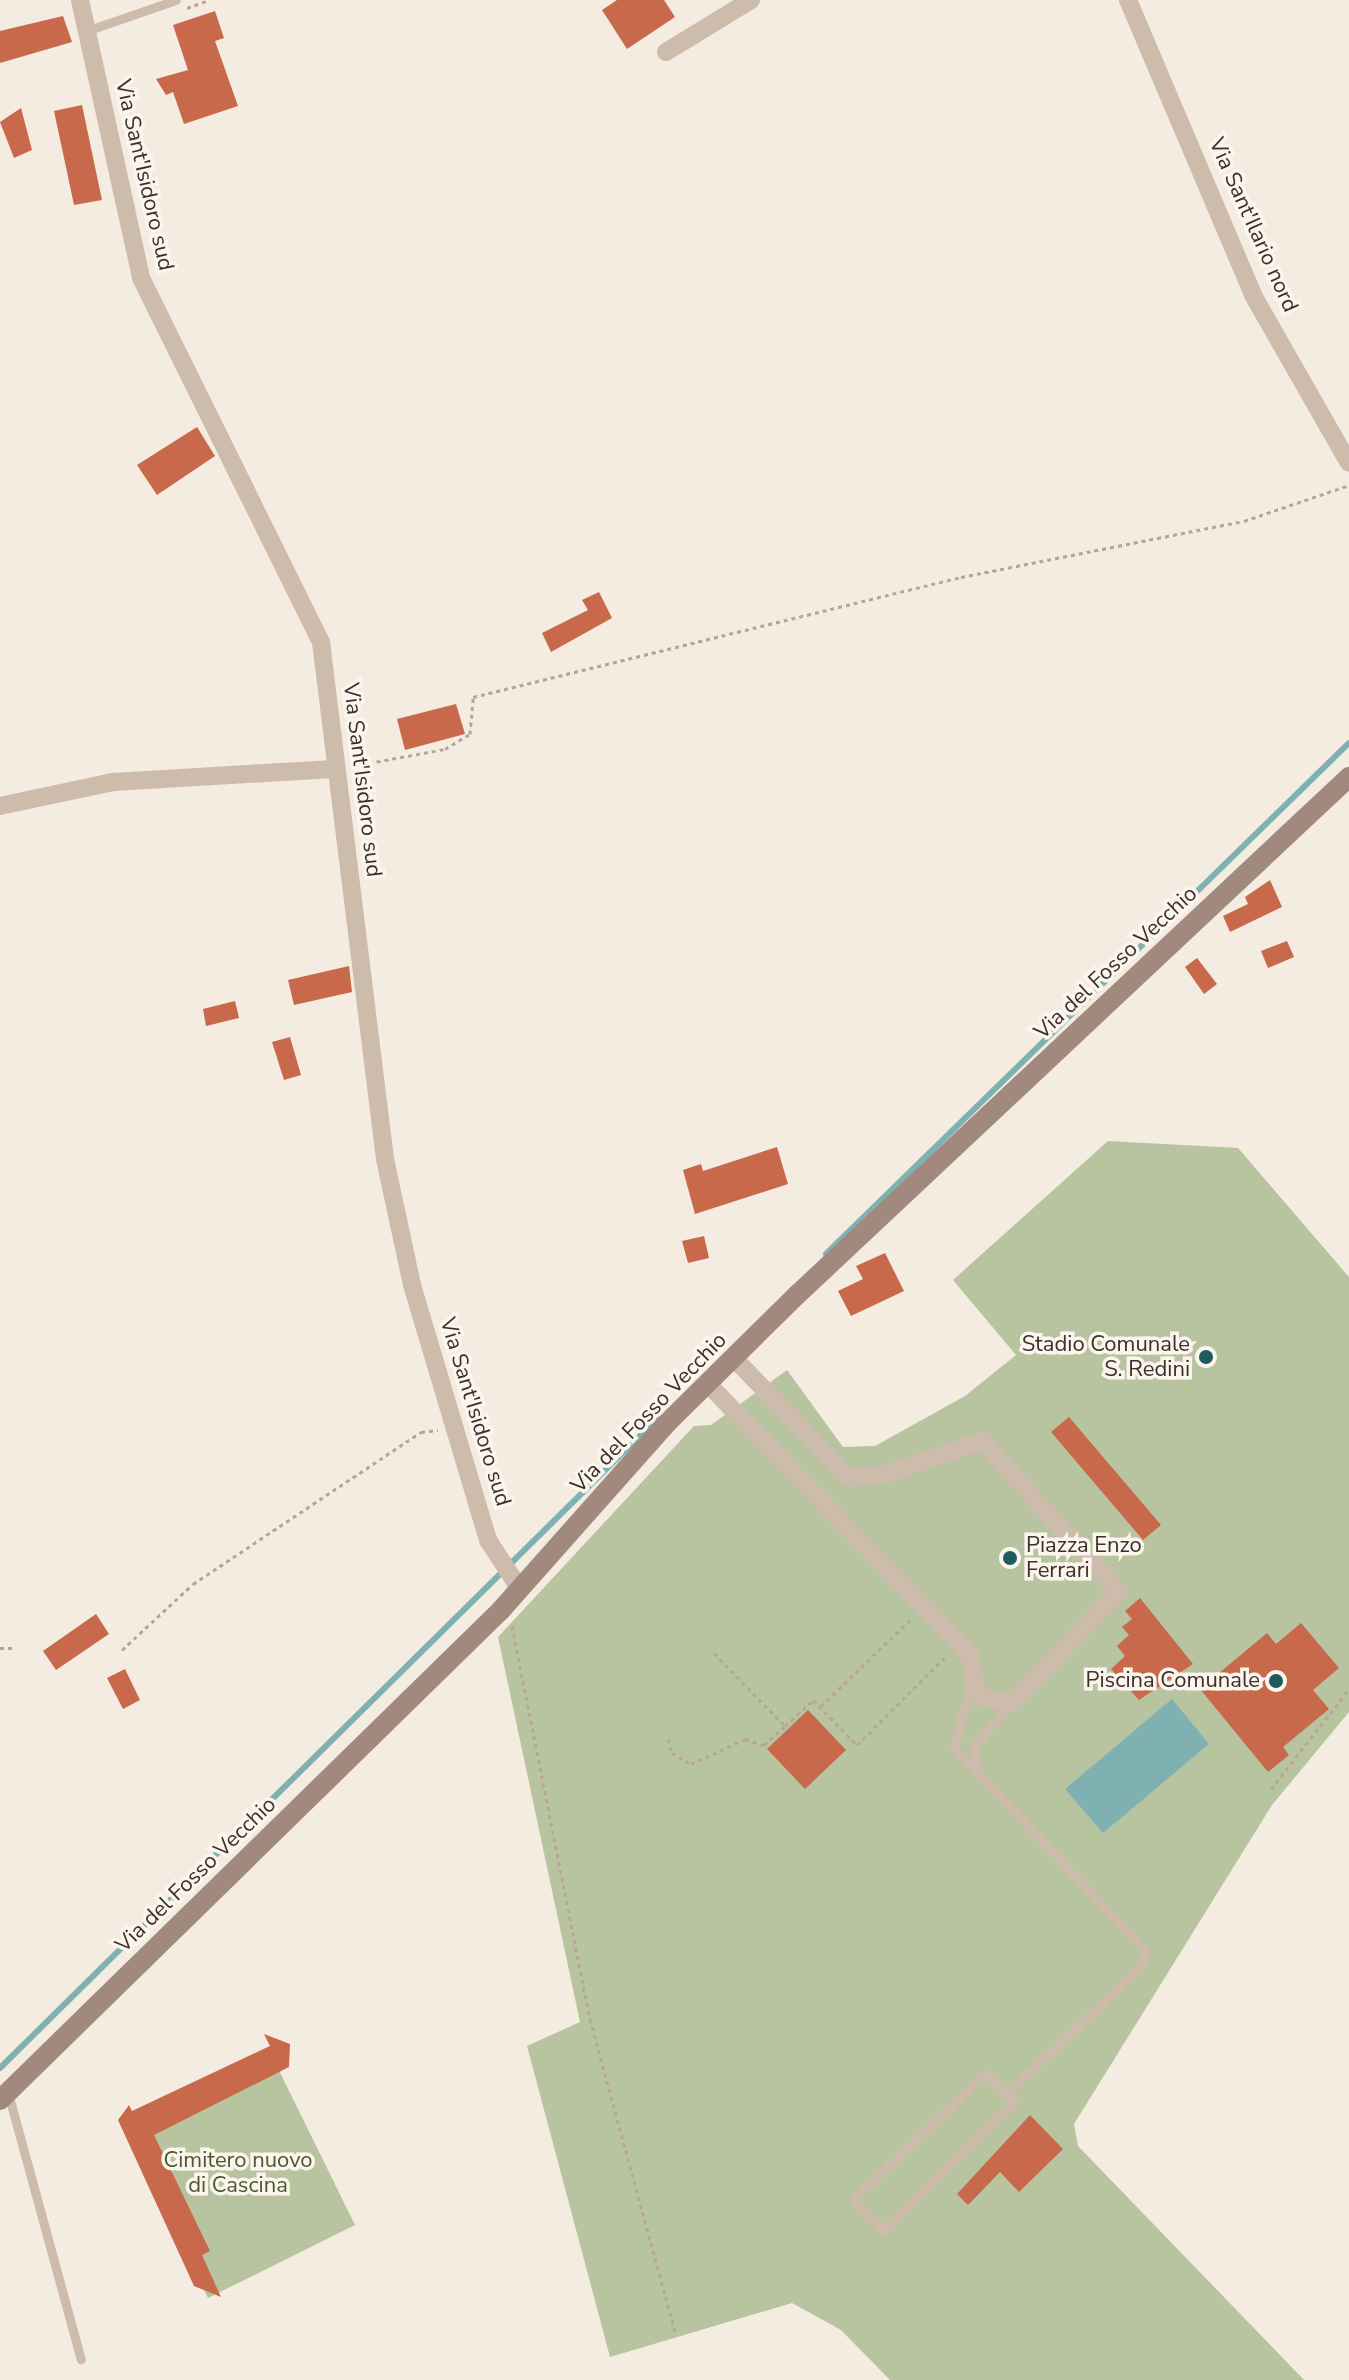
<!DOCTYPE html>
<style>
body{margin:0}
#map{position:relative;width:1349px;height:2380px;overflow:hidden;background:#f4ebe1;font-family:"Nunito Sans",sans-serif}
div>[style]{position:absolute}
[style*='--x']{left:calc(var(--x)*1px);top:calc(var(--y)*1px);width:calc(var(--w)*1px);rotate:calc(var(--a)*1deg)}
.green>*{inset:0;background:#b8c4a0}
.water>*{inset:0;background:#7fb0b2}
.stream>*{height:6px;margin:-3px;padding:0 3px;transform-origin:3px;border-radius:3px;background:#7fb0b2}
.building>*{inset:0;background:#c8694b}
.path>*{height:3px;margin-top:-1.5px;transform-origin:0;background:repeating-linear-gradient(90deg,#b9a596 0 4px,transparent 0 8px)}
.lane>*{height:9px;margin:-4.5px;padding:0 4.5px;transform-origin:4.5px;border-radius:4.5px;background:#cdbbac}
.street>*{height:18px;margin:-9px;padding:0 9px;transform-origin:9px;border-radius:9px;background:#cdbbac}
.secondary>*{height:20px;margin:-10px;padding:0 10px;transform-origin:10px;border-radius:10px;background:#a18a7d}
.dots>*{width:22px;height:22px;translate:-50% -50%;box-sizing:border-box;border:4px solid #fbf5ee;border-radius:50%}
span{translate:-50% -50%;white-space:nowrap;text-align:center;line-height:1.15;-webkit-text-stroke:7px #fbf5ee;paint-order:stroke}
.street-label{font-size:22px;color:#3b302b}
.poi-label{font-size:22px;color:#3b302b}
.right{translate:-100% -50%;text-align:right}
.left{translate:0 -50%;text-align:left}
.park-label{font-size:22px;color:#4a5a2e}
</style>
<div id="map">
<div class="green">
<div style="clip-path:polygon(1108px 1141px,1238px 1148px,1349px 1277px,1349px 1712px,1272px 1805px,1074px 2124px,1078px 2146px,1304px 2380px,890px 2380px,841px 2330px,792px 2303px,610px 2357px,527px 2046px,580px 2022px,498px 1637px,694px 1426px,711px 1425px,787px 1370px,843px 1447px,875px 1446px,965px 1396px,1016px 1355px,953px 1280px)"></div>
<div style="clip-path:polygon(268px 2048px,355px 2225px,208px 2298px,121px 2120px)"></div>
</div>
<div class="water">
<div style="clip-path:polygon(1172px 1699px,1209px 1744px,1103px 1833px,1065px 1789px)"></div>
</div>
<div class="stream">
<div style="--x:826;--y:1254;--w:731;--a:-44.34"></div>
<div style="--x:0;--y:2068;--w:928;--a:-44.65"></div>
</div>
<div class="building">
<div style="clip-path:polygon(617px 0,664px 0,675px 17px,627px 49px,602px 10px)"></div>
<div style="clip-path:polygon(215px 11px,224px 38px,215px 41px,238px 106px,184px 124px,173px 92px,166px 95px,156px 79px,188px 70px,173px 25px)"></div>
<div style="clip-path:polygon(63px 16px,72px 42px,0 63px,0 31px)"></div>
<div style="clip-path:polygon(82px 105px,102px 200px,74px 205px,54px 111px)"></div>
<div style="clip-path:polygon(21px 108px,32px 150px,14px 158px,0 122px)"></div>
<div style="clip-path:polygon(197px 427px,215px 456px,157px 495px,137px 465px)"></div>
<div style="clip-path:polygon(599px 592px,612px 618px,551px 652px,542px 633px,588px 610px,582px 600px)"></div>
<div style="clip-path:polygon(456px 704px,465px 734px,405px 750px,397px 719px)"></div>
<div style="clip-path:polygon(1270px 880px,1282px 907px,1230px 932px,1223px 916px,1248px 904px,1245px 897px)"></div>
<div style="clip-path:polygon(1287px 941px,1294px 957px,1268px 968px,1261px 951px)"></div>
<div style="clip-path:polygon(1197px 958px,1217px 984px,1204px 994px,1185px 967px)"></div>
<div style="clip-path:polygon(349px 966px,352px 992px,294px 1005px,288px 980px)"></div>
<div style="clip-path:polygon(235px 1001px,239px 1018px,206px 1026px,203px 1009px)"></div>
<div style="clip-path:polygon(290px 1037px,301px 1075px,284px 1080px,272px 1042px)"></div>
<div style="clip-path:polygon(777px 1147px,788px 1184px,695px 1214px,683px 1170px,701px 1164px,703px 1171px)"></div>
<div style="clip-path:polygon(704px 1236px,709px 1258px,688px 1263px,682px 1241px)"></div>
<div style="clip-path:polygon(885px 1253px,904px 1291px,851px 1316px,838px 1291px,863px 1279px,856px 1266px)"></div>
<div style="clip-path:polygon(1069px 1417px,1161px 1525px,1143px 1540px,1051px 1432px)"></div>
<div style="clip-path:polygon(1140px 1598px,1193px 1664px,1139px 1700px,1111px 1669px,1125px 1656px,1117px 1646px,1129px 1635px,1122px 1627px,1132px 1619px,1125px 1611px)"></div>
<div style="clip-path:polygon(96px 1614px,109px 1634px,56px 1670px,43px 1651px)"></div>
<div style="clip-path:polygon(1301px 1623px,1339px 1668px,1313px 1690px,1329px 1709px,1283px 1747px,1289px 1755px,1268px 1772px,1200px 1689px,1267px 1633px,1276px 1644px)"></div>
<div style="clip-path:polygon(125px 1669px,140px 1700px,123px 1709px,107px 1678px)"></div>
<div style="clip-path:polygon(808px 1710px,846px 1750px,805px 1789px,767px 1749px)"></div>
<div style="clip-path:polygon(264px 2034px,290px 2044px,289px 2067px,154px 2135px,210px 2251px,202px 2255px,221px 2297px,194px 2286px,118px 2120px,129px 2105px,132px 2111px,270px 2046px)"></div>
<div style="clip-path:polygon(1030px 2115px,1063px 2149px,1019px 2192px,1000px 2172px,968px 2205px,957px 2194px)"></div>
</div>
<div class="path">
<div style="--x:187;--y:8;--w:23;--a:-20"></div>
<div style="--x:353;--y:766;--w:94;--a:-10.5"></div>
<div style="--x:445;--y:749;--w:29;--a:-31"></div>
<div style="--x:470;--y:734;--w:37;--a:-85"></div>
<div style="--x:473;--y:697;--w:503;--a:-13.82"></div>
<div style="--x:961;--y:577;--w:288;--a:-11.2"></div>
<div style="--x:1244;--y:521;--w:111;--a:-18.9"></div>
<div style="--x:512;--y:1626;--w:401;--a:78.8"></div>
<div style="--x:590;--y:2019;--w:324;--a:74.8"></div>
<div style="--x:0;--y:1648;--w:14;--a:0"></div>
<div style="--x:122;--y:1650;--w:97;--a:-42.9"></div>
<div style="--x:193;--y:1584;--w:274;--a:-33.7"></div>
<div style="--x:421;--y:1432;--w:17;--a:-7"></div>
<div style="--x:714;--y:1653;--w:102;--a:45.8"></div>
<div style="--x:785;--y:1726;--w:38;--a:-43"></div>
<div style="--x:813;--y:1700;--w:63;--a:45.6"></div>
<div style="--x:857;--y:1745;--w:124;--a:-45"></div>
<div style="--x:821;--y:1706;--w:124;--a:-44"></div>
<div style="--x:668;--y:1739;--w:15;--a:74"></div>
<div style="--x:672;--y:1753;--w:22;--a:30"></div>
<div style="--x:691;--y:1764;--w:60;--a:-24.8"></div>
<div style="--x:745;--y:1739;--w:20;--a:18"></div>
<div style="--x:764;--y:1745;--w:28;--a:-42"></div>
<div style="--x:1271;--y:1789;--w:127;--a:-52"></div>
</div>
<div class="lane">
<div style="--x:86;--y:31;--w:95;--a:-19"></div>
<div style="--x:971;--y:1681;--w:69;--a:104.2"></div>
<div style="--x:954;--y:1748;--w:278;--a:46.6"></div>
<div style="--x:1145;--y:1950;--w:18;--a:106"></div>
<div style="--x:1140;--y:1967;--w:185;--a:136.5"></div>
<div style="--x:1006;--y:2094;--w:11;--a:45"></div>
<div style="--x:1014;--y:2102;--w:182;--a:135.4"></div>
<div style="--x:884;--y:2230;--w:43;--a:-135.9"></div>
<div style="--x:853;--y:2200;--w:183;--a:-43.9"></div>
<div style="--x:985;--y:2073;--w:30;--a:45"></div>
<div style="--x:977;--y:1773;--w:26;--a:-97"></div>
<div style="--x:974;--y:1747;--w:56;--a:-50.1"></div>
<div style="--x:8;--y:2093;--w:276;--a:74.7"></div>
</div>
<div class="street">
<div style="--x:80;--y:0;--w:285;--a:77.6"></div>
<div style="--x:141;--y:278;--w:406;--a:63.7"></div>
<div style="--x:321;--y:642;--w:521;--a:82.94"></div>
<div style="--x:385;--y:1159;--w:129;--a:77.9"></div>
<div style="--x:412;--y:1285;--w:266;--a:73.4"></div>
<div style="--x:488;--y:1540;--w:57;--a:57.1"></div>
<div style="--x:1128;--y:0;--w:320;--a:67"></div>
<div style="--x:1253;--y:295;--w:193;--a:60.3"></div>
<div style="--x:666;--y:52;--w:100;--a:-31.5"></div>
<div style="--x:0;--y:806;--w:116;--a:-12"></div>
<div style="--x:113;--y:782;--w:221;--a:-3.4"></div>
<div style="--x:708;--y:1384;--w:375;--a:45.9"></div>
<div style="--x:969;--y:1653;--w:44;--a:78.2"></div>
<div style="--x:978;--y:1696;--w:33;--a:14"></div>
<div style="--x:1010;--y:1704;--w:156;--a:-45.8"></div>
<div style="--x:1119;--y:1592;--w:204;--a:-132.2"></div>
<div style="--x:982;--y:1441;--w:102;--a:161"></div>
<div style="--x:886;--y:1474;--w:37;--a:174"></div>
<div style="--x:849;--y:1478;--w:166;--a:-133.8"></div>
</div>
<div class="secondary">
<div style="--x:0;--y:2100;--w:701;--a:-44.36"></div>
<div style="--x:501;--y:1610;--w:250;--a:-48.4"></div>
<div style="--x:667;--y:1423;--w:184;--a:-44.6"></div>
<div style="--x:798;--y:1294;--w:756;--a:-43.18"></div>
</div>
<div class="dots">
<div style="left:1206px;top:1357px;background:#1f5a5e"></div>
<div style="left:1010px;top:1558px;background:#1f5a5e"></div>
<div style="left:1276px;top:1681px;background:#1f5a5e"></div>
</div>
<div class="street-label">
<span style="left:144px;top:175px;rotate:77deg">Via Sant'Isidoro sud</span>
<span style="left:1253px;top:225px;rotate:66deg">Via Sant'Ilario nord</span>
<span style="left:362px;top:780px;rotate:83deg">Via Sant'Isidoro sud</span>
<span style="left:1116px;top:963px;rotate:-43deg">Via del Fosso Vecchio</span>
<span style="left:475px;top:1412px;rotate:73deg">Via Sant'Isidoro sud</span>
<span style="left:649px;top:1413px;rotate:-46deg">Via del Fosso Vecchio</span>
<span style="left:196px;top:1875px;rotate:-44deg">Via del Fosso Vecchio</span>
</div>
<div class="poi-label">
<span class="right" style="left:1190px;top:1357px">Stadio Comunale<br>S. Redini</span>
<span class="left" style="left:1026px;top:1558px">Piazza Enzo<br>Ferrari</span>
<span class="right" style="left:1260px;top:1681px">Piscina Comunale</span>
</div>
<div class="park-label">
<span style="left:238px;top:2173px">Cimitero nuovo<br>di Cascina</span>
</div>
</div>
